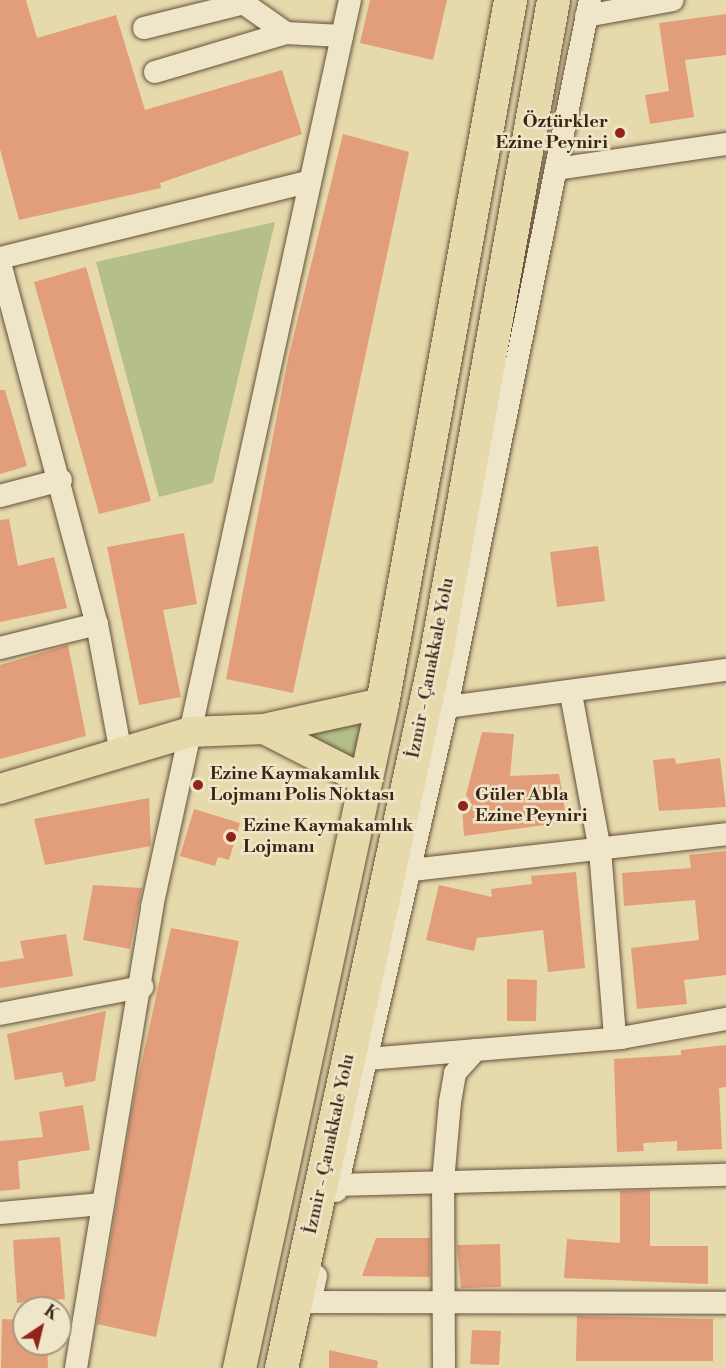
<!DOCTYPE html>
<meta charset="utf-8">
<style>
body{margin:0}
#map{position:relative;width:726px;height:1368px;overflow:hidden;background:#e6d9ac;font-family:"Libre Bodoni",serif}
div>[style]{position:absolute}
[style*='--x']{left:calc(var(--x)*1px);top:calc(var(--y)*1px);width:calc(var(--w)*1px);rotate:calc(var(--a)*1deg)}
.green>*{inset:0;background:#b4bf8a}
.building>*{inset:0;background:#e29d7a}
.roads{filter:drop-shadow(0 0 2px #66513b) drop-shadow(0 0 2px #66513b)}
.minor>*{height:22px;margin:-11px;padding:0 11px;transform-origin:11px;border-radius:11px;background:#efe6c9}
.major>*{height:30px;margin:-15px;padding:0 15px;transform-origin:15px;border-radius:15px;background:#e6d9ac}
.highway>*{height:33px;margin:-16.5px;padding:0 16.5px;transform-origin:16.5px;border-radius:16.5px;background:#e6d9ac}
.dots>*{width:16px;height:16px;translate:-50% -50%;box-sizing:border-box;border:3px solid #efe6c9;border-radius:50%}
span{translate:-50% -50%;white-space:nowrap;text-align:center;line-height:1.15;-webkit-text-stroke:5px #efe6c9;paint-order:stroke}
.poi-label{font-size:18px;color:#3b2415;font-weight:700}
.right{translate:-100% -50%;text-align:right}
.left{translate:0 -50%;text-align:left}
.street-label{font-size:18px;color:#3b2415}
.north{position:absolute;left:12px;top:1296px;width:60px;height:60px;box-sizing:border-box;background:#efe6c9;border:2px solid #a79881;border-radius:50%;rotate:35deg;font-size:16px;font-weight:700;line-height:24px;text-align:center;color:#3b2415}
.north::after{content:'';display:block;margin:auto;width:21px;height:27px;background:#8f2418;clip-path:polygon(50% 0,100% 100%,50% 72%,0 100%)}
</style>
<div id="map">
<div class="green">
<div style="clip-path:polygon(275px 222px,213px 483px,159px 497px,96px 262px)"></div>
<div style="clip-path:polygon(382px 703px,364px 780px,264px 729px)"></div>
</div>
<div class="building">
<div style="clip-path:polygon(0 0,26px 0,37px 38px,116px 15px,145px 110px,282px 70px,302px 134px,160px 183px,161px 188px,19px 220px,0 149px)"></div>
<div style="clip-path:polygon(370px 0,447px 0,433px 60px,360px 43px)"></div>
<div style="clip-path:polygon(726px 14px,726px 55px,685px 60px,694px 117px,650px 124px,645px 95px,669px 91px,659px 23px)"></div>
<div style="clip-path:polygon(343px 134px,409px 152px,293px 693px,226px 679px,288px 359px)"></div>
<div style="clip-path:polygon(86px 267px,151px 501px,99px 514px,34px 282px)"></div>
<div style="clip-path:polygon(0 390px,5px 390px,27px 466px,0 474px)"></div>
<div style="clip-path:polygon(9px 519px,18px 566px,54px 557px,67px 608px,0 622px,0 520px)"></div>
<div style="clip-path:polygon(184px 533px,197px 604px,163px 610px,181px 697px,139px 705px,107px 547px)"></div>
<div style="clip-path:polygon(598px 546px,605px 601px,557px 607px,550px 552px)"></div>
<div style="clip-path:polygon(68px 645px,86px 736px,0 759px,0 665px)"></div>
<div style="clip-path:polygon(482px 732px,514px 734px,510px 776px,559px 774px,567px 822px,464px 836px,462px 807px,473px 806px,466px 795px)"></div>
<div style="clip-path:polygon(675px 758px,676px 764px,720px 758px,726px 807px,659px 811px,653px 760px)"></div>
<div style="clip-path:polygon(149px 798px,151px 846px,45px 865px,34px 819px)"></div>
<div style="clip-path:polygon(194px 809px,240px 823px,229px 860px,218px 857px,215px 866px,180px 856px)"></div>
<div style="clip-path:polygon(726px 851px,726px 975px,684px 980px,687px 1004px,637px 1009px,631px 948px,699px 940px,695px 900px,624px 906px,622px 873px,691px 868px,689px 855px)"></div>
<div style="clip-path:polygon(576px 872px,585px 968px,548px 972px,543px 930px,477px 938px,474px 951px,426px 940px,439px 885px,492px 897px,491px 889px,532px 884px,531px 876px)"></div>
<div style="clip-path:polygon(93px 885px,142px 888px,130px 949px,83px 940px)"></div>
<div style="clip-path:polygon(171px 928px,239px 941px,156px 1337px,97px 1324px,134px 1097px)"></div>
<div style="clip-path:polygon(66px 934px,73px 976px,0 988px,0 962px,24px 958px,20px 941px)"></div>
<div style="clip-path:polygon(507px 979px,537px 980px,536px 1021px,507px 1021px)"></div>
<div style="clip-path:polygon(106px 1011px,95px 1081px,65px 1087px,62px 1072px,15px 1080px,7px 1034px)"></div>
<div style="clip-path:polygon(726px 1045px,726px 1087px,719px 1088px,722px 1149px,677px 1151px,677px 1141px,643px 1143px,644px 1151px,617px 1152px,614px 1059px,681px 1055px,681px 1050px)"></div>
<div style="clip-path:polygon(83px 1105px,90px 1150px,18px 1161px,20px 1189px,0 1191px,0 1141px,43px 1137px,39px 1112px)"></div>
<div style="clip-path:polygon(650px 1190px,650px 1246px,708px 1246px,708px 1284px,564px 1278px,567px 1239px,620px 1243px,620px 1191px)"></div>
<div style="clip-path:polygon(60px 1237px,65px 1299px,17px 1303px,13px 1240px)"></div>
<div style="clip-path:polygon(376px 1238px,430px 1238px,430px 1277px,362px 1276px)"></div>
<div style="clip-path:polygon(500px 1244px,501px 1287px,461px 1288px,457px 1245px)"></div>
<div style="clip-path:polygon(577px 1316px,713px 1319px,713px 1361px,576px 1361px)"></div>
<div style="clip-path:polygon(2px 1319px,24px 1320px,24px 1344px,47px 1344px,48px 1368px,1px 1368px)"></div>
<div style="clip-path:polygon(472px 1330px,501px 1331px,499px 1365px,470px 1364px)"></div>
<div style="clip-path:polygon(329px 1350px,378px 1361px,377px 1368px,329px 1368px)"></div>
</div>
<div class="roads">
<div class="minor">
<div style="--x:239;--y:0;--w:57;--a:35.1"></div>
<div style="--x:286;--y:33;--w:56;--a:3.1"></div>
<div style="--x:586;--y:16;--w:88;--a:-10.4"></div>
<div style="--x:144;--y:28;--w:99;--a:-14"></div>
<div style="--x:155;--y:72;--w:137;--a:-16.6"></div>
<div style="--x:556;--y:169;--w:172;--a:-8.4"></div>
<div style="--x:0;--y:258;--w:317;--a:-13.9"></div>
<div style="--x:0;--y:263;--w:374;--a:75"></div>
<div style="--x:97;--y:624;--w:131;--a:79.5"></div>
<div style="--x:0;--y:496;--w:63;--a:-14.7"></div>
<div style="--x:0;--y:648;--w:100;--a:-13.9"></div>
<div style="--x:571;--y:694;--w:159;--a:79.5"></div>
<div style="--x:600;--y:850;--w:189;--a:85.4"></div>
<div style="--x:433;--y:709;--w:296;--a:-7.6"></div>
<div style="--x:412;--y:870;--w:316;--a:-6.5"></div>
<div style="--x:0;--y:1014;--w:145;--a:-10.8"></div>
<div style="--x:367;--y:1059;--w:255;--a:-4.7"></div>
<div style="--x:621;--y:1038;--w:107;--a:-10.3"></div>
<div style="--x:337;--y:1185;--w:389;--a:-1.5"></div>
<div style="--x:336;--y:1191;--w:497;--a:-77.1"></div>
<div style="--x:447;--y:707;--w:721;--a:-78.57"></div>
<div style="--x:0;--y:1213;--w:103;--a:-5"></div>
<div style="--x:316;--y:1276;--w:27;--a:103"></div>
<div style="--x:310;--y:1302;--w:416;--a:0.1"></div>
<div style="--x:76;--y:1368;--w:467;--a:-80.6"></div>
<div style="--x:152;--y:907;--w:928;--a:-77.69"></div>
<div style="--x:444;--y:1368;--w:186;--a:-90.3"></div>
<div style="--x:443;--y:1182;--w:80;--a:-85"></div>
<div style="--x:450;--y:1102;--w:29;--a:-80"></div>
<div style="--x:455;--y:1073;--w:31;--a:-48"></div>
</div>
<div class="major">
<div style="--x:264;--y:729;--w:112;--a:27"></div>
<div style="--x:0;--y:789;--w:198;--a:-16.7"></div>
<div style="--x:190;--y:732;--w:74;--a:-2.3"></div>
<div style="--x:264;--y:729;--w:121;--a:-12.4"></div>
</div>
<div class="highway">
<div style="--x:239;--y:1368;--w:680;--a:-77.86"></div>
<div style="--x:382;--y:703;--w:715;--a:-79.68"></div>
<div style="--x:281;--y:1368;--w:732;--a:-77.77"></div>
<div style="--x:436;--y:653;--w:663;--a:-79.84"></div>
</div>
</div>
<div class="dots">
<div style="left:620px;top:133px;background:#8f2418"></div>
<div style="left:198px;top:785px;background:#8f2418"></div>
<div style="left:463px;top:806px;background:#8f2418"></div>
<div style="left:231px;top:837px;background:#8f2418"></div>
</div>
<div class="poi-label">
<span class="right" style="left:608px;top:133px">Öztürkler<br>Ezine Peyniri</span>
<span class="left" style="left:210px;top:785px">Ezine Kaymakamlık<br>Lojmanı Polis Noktası</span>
<span class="left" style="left:475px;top:806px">Güler Abla<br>Ezine Peyniri</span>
<span class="left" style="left:243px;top:837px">Ezine Kaymakamlık<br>Lojmanı</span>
</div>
<div class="street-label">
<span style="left:431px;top:668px;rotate:-79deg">İzmir - Çanakkale Yolu</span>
<span style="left:330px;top:1144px;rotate:-78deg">İzmir - Çanakkale Yolu</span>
</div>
<div class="north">K</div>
</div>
